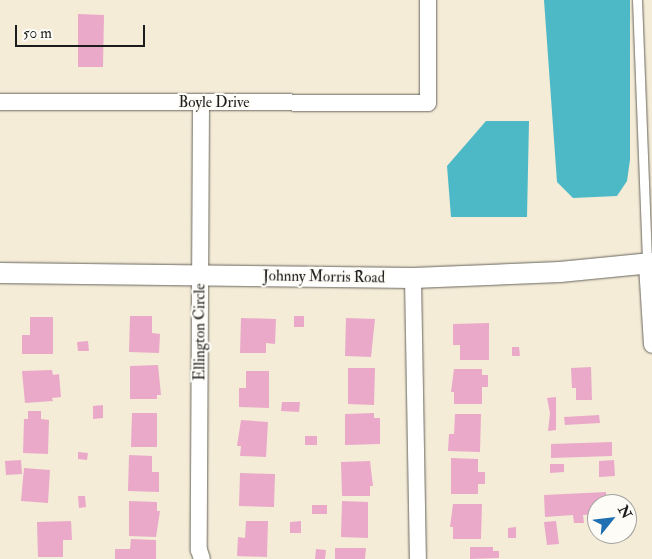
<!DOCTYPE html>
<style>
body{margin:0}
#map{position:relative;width:652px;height:559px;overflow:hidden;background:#f4ecd7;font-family:"IM FELL Double Pica",serif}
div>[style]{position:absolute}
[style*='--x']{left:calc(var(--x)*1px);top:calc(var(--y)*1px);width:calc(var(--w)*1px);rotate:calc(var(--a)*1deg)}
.water>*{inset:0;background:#4db9c7}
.building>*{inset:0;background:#eaa9c9}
.roads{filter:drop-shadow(0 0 1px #68655d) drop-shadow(0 0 1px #68655d)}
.service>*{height:9px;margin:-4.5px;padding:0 4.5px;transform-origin:4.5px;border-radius:4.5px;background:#fff}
.minor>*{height:16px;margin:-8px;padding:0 8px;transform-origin:8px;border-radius:8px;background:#fff}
.tertiary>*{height:20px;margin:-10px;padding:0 10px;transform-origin:10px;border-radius:10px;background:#fff}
span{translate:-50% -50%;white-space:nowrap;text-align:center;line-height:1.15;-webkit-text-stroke:4.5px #fdfcf7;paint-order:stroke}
.street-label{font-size:15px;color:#1c1c1c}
.north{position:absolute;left:587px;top:494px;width:50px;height:50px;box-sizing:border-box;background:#fdfcf7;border:1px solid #a3a29f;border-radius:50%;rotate:61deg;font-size:14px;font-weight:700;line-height:20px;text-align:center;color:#1c1c1c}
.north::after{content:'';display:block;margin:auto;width:18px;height:22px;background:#1f6fb2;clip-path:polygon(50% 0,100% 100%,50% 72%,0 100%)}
.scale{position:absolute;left:15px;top:25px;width:130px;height:22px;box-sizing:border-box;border:2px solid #1c1c1c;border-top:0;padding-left:6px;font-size:15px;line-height:18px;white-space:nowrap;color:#1c1c1c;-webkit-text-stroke:4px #fdfcf7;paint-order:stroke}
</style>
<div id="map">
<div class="water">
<div style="clip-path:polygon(544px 0,630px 0,630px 160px,627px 181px,617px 196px,573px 198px,557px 182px)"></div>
<div style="clip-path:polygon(486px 121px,529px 121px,527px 217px,451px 217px,447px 166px)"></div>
</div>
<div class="building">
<div style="clip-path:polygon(78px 14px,104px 15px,103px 67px,78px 67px)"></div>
<div style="clip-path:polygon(130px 316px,152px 316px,152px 333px,160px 334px,159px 353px,129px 352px)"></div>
<div style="clip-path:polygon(294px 316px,304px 316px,304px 327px,294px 327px)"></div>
<div style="clip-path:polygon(30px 317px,53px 317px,53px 354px,22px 354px,22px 335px,30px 335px)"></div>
<div style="clip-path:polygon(241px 318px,276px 319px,275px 344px,266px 343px,266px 353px,240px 353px)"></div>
<div style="clip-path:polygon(346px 318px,375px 319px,371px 357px,345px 356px)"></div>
<div style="clip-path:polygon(489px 323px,489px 360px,460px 360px,460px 345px,453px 345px,453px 324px)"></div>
<div style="clip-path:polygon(88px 341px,89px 351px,78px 351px,77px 342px)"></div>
<div style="clip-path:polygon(512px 347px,519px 347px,520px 356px,512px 356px)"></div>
<div style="clip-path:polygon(158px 365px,161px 395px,157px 395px,157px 399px,130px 399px,130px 366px)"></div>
<div style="clip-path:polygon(591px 367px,592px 400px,576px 400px,576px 388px,572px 388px,571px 368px)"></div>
<div style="clip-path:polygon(348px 368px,375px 368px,374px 405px,348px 404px)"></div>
<div style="clip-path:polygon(454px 369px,482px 369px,482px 375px,488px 375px,488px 387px,482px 387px,482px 404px,454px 404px,454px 392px,451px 392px)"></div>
<div style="clip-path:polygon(52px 370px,53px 375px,59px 374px,61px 397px,52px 398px,53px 401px,25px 403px,22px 371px)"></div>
<div style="clip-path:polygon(246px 371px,269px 371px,269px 408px,239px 407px,239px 388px,246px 388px)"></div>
<div style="clip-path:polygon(556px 397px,556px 430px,548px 431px,550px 413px,547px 398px)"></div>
<div style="clip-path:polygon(282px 402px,300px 402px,299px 412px,281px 411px)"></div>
<div style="clip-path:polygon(103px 405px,103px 418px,93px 419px,93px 406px)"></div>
<div style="clip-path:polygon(28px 411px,41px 411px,41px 419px,49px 420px,48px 454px,23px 453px,24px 419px,28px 419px)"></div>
<div style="clip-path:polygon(132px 413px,157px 413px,157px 447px,131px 447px)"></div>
<div style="clip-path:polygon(374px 413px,374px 418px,380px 418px,380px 444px,345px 445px,345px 414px)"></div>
<div style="clip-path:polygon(455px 414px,481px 414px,480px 452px,448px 451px,449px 434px,454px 434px)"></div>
<div style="clip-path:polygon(599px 415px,600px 423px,565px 425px,564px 417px)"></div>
<div style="clip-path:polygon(241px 420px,268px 422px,266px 457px,240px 456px,241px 446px,237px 446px)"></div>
<div style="clip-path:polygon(305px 436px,317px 436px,317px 445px,305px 445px)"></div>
<div style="clip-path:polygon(612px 442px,612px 456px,551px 458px,551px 444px)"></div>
<div style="clip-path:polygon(78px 452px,88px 453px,87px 460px,78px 459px)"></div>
<div style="clip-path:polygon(129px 455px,152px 456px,152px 472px,159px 472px,159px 492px,128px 491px)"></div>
<div style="clip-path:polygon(451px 458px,478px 459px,478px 472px,485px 472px,485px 484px,478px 484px,478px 494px,451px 494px)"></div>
<div style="clip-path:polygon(21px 460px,22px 474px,6px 475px,5px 461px)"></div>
<div style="clip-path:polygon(614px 460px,615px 476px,599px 477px,599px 461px)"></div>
<div style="clip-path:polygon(370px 461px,373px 486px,370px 486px,370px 496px,342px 496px,341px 462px)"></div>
<div style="clip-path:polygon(550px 464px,564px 464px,564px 472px,550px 473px)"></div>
<div style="clip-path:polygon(24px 468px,50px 470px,48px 503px,21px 501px)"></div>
<div style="clip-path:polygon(240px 473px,275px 474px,274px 507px,239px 506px)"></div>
<div style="clip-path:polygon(606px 492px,606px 504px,597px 504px,597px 514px,583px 515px,584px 523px,574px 523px,573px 515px,545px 517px,544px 495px)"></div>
<div style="clip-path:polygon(78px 496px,85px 496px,86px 507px,79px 508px)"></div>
<div style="clip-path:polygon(129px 501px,157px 502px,157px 511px,160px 511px,156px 537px,129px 536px)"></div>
<div style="clip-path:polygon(342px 501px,368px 502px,368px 538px,341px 537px)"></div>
<div style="clip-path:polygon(453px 504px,482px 504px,481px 539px,453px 539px,453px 527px,450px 527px)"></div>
<div style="clip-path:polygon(312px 505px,327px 505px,327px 514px,312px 514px)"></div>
<div style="clip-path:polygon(71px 521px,72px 540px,63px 540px,63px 557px,38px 557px,37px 522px)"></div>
<div style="clip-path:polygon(246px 521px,268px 521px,267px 557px,237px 556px,238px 537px,245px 538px)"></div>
<div style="clip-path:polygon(301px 521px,301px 533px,290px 533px,290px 522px)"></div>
<div style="clip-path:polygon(556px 521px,559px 544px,547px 545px,544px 522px)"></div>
<div style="clip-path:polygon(516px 527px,516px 538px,508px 538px,508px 528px)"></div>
<div style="clip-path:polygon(131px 539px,156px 540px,156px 559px,115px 559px,115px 549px,130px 549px)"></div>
<div style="clip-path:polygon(470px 547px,493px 547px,493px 551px,499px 551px,499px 558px,470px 559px)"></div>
<div style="clip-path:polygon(335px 548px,366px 548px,365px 559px,335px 559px)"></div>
<div style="clip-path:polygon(316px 549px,326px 550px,325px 559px,315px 559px)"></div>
</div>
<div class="roads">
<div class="service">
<div style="--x:637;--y:0;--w:265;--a:87.8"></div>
</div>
<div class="minor">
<div style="--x:0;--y:102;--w:428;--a:0.1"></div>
<div style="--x:428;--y:103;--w:103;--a:-90"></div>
<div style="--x:201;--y:104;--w:446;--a:90.3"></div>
<div style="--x:199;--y:550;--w:9;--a:72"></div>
<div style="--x:647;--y:265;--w:80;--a:86.4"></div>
<div style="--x:413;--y:278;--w:281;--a:89"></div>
</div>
<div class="tertiary">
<div style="--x:0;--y:273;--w:413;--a:0.7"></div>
<div style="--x:413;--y:278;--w:147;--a:-2.3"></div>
<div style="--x:560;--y:272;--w:92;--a:-5.6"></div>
</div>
</div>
<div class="street-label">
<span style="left:214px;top:103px">Boyle Drive</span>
<span style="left:324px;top:277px;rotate:1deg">Johnny Morris Road</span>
<span style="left:200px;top:332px;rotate:-90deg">Ellington Circle</span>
</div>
<div class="north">N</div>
<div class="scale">50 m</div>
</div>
